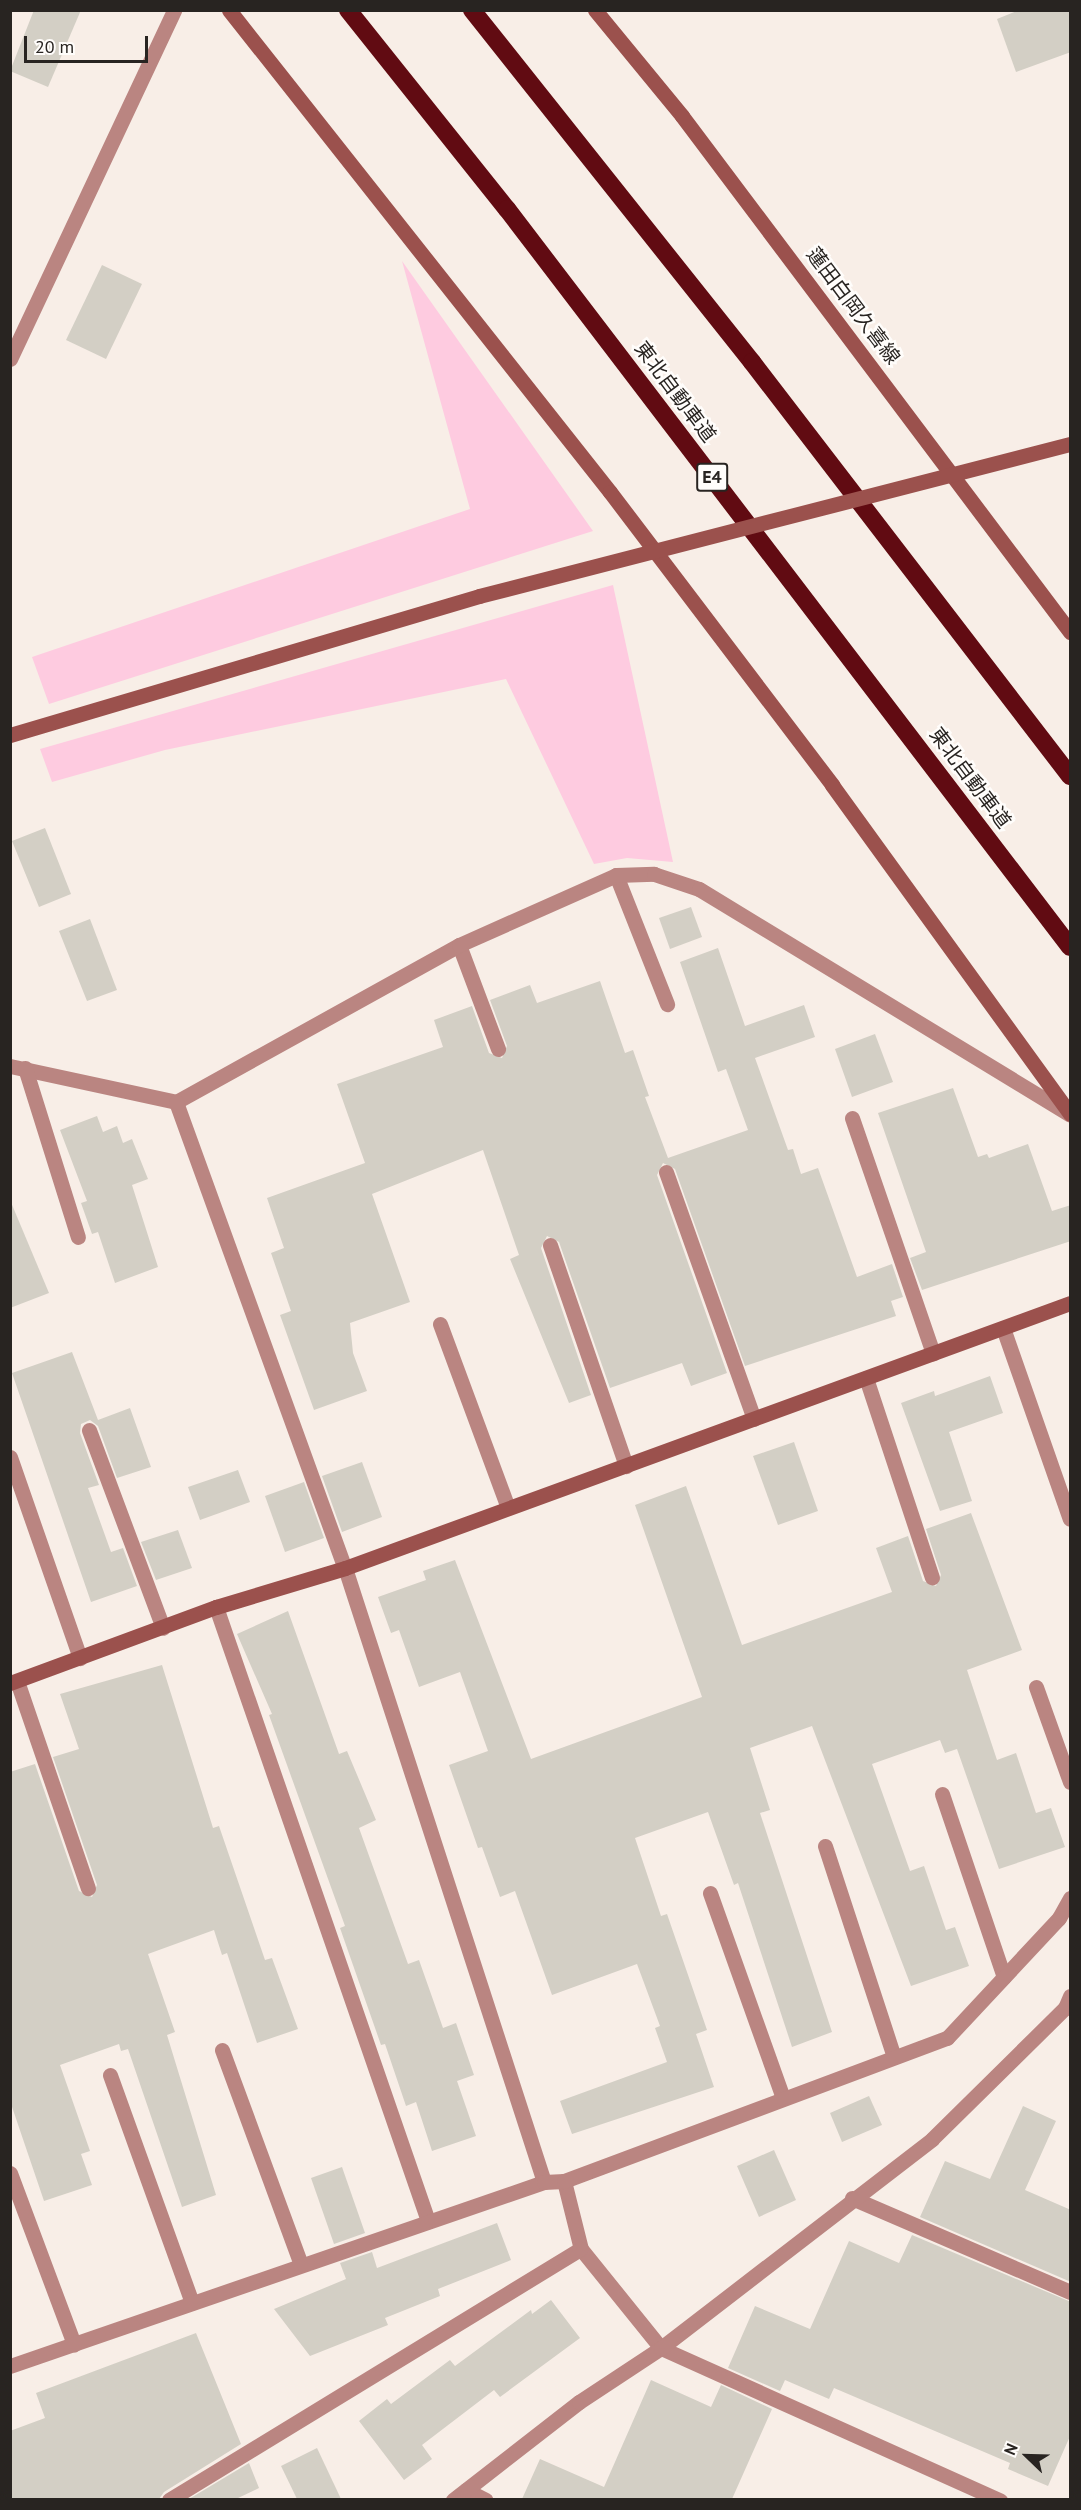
<!DOCTYPE html>
<meta charset="utf-8">
<style>
body{margin:0}
#map{position:relative;width:1081px;height:2510px;overflow:hidden;background:#f8eee7;font-family:"PT Sans","Noto Sans JP",sans-serif}
div>[style]{position:absolute}
[style*='--x']{left:calc(var(--x)*1px);top:calc(var(--y)*1px);width:calc(var(--w)*1px);rotate:calc(var(--a)*1deg)}
.green>*{inset:0;background:#fecbe0}
.building>*{inset:0;background:#d3cfc5}
.street>*{height:15px;margin:-7.5px;padding:0 7.5px;transform-origin:7.5px;border-radius:7.5px;background:#ba8581}
.secondary>*{height:15px;margin:-7.5px;padding:0 7.5px;transform-origin:7.5px;border-radius:7.5px;background:#9b514d}
.highway>*{height:18px;margin:-9px;padding:0 9px;transform-origin:9px;border-radius:9px;background:#610b12}
.secondary-bridge>*{height:15px;margin:-7.5px;padding:0 7.5px;transform-origin:7.5px;border-radius:7.5px;background:#9b514d}
span{translate:-50% -50%;white-space:nowrap;text-align:center;line-height:1.15;-webkit-text-stroke:5px #fffdfb;paint-order:stroke}
.shield-label span{padding:2px 4px;background:#fffdfb;border:2px solid;border-radius:4px;-webkit-text-stroke-width:0}
.shield-label{font-size:18px;color:#282421;font-weight:700}
.street-label{font-size:20px;color:#282421}
.frame{position:absolute;inset:0;border:12px solid #282421;pointer-events:none}
.north{position:absolute;left:997px;top:2426px;width:60px;height:60px;-webkit-text-stroke:4px #fffdfb;paint-order:stroke;rotate:293deg;font-size:16px;font-weight:700;line-height:24px;text-align:center;color:#282421}
.north::after{content:'';display:block;margin:auto;width:21px;height:27px;background:#282421;clip-path:polygon(50% 0,100% 100%,50% 72%,0 100%)}
.scale{position:absolute;left:24px;top:36px;width:124px;height:27px;box-sizing:border-box;border:3px solid #282421;border-top:0;padding-left:8px;font-size:18px;line-height:21px;white-space:nowrap;color:#282421;-webkit-text-stroke:4px #fffdfb;paint-order:stroke}
</style>
<div id="map">
<div class="green">
<div style="clip-path:polygon(402px 261px,593px 531px,49px 704px,32px 657px,470px 509px)"></div>
<div style="clip-path:polygon(613px 585px,673px 862px,627px 858px,594px 864px,506px 679px,165px 750px,52px 782px,40px 749px)"></div>
</div>
<div class="building">
<div style="clip-path:polygon(34px 10px,81px 10px,48px 87px,10px 71px)"></div>
<div style="clip-path:polygon(1019px 10px,1071px 10px,1071px 52px,1016px 72px,997px 19px)"></div>
<div style="clip-path:polygon(102px 265px,142px 284px,106px 359px,66px 340px)"></div>
<div style="clip-path:polygon(45px 828px,71px 894px,39px 907px,12px 841px)"></div>
<div style="clip-path:polygon(691px 907px,702px 937px,670px 949px,659px 918px)"></div>
<div style="clip-path:polygon(90px 919px,117px 990px,87px 1001px,59px 931px)"></div>
<div style="clip-path:polygon(718px 948px,745px 1026px,804px 1005px,815px 1037px,755px 1058px,788px 1150px,793px 1149px,801px 1174px,818px 1168px,857px 1277px,892px 1264px,903px 1297px,891px 1301px,896px 1316px,745px 1366px,675px 1169px,663px 1163px,657px 1175px,727px 1373px,691px 1386px,682px 1363px,610px 1388px,559px 1242px,547px 1236px,541px 1248px,591px 1395px,569px 1403px,510px 1259px,519px 1255px,483px 1150px,372px 1194px,410px 1302px,350px 1323px,353px 1353px,367px 1391px,314px 1410px,280px 1315px,291px 1311px,271px 1253px,284px 1248px,267px 1198px,365px 1163px,337px 1084px,443px 1047px,434px 1020px,472px 1006px,489px 1053px,502px 1058px,507px 1046px,490px 1000px,530px 985px,537px 1003px,600px 981px,625px 1053px,633px 1050px,649px 1096px,645px 1097px,668px 1158px,748px 1130px,726px 1069px,718px 1072px,680px 962px)"></div>
<div style="clip-path:polygon(875px 1034px,893px 1082px,852px 1097px,835px 1049px)"></div>
<div style="clip-path:polygon(953px 1088px,978px 1157px,987px 1154px,989px 1158px,1028px 1144px,1052px 1211px,1071px 1205px,1071px 1241px,922px 1290px,910px 1258px,926px 1252px,878px 1113px)"></div>
<div style="clip-path:polygon(97px 1116px,103px 1132px,117px 1126px,123px 1143px,132px 1139px,148px 1179px,132px 1185px,158px 1267px,115px 1283px,98px 1232px,92px 1234px,81px 1203px,87px 1201px,60px 1130px)"></div>
<div style="clip-path:polygon(10px 1200px,49px 1293px,10px 1308px)"></div>
<div style="clip-path:polygon(72px 1352px,98px 1420px,130px 1408px,151px 1467px,117px 1478px,98px 1426px,90px 1420px,81px 1424px,80px 1433px,99px 1485px,88px 1488px,111px 1552px,123px 1548px,137px 1586px,91px 1602px,12px 1373px)"></div>
<div style="clip-path:polygon(990px 1376px,1003px 1413px,949px 1432px,972px 1501px,940px 1511px,901px 1403px,934px 1391px,935px 1396px)"></div>
<div style="clip-path:polygon(794px 1442px,818px 1511px,778px 1525px,753px 1456px)"></div>
<div style="clip-path:polygon(362px 1462px,382px 1517px,342px 1532px,322px 1476px)"></div>
<div style="clip-path:polygon(238px 1470px,250px 1502px,200px 1520px,188px 1487px)"></div>
<div style="clip-path:polygon(304px 1482px,324px 1538px,285px 1552px,265px 1496px)"></div>
<div style="clip-path:polygon(686px 1486px,742px 1645px,892px 1592px,876px 1548px,908px 1536px,923px 1581px,936px 1586px,941px 1575px,926px 1529px,971px 1513px,1022px 1650px,967px 1670px,997px 1760px,1016px 1753px,1036px 1813px,1051px 1808px,1065px 1847px,999px 1869px,957px 1749px,945px 1753px,940px 1740px,872px 1764px,910px 1871px,924px 1866px,946px 1930px,955px 1927px,969px 1966px,911px 1986px,812px 1726px,750px 1748px,770px 1810px,760px 1813px,832px 2032px,792px 2047px,738px 1883px,734px 1885px,708px 1812px,635px 1838px,661px 1916px,667px 1914px,707px 2030px,696px 2034px,714px 2087px,572px 2134px,560px 2101px,667px 2062px,655px 2028px,660px 2026px,637px 1964px,552px 1995px,515px 1891px,500px 1897px,482px 1847px,478px 1848px,449px 1765px,488px 1751px,460px 1672px,419px 1687px,399px 1630px,391px 1633px,378px 1597px,426px 1580px,423px 1571px,455px 1560px,531px 1759px,702px 1697px,635px 1505px)"></div>
<div style="clip-path:polygon(178px 1530px,192px 1568px,156px 1580px,141px 1542px)"></div>
<div style="clip-path:polygon(288px 1611px,339px 1754px,347px 1751px,376px 1820px,359px 1828px,408px 1964px,419px 1960px,443px 2028px,456px 2023px,474px 2075px,457px 2081px,476px 2136px,432px 2151px,416px 2102px,406px 2106px,385px 2044px,381px 2045px,340px 1928px,345px 1926px,269px 1715px,272px 1714px,237px 1634px)"></div>
<div style="clip-path:polygon(162px 1665px,213px 1828px,219px 1826px,265px 1960px,272px 1958px,298px 2029px,257px 2043px,227px 1953px,222px 1955px,214px 1930px,148px 1954px,175px 2032px,167px 2035px,216px 2195px,182px 2207px,128px 2049px,121px 2051px,119px 2044px,60px 2065px,90px 2151px,81px 2154px,92px 2185px,44px 2201px,10px 2101px,10px 1772px,35px 1764px,79px 1891px,92px 1897px,97px 1885px,53px 1757px,79px 1749px,60px 1694px)"></div>
<div style="clip-path:polygon(869px 2096px,882px 2125px,842px 2142px,830px 2113px)"></div>
<div style="clip-path:polygon(1023px 2106px,1056px 2121px,1025px 2190px,1071px 2210px,1071px 2282px,920px 2217px,945px 2161px,990px 2179px)"></div>
<div style="clip-path:polygon(774px 2150px,796px 2200px,759px 2217px,737px 2166px)"></div>
<div style="clip-path:polygon(342px 2167px,365px 2233px,334px 2244px,311px 2178px)"></div>
<div style="clip-path:polygon(497px 2223px,511px 2260px,438px 2289px,440px 2296px,385px 2318px,388px 2325px,310px 2356px,274px 2309px,346px 2279px,340px 2263px,372px 2252px,377px 2268px)"></div>
<div style="clip-path:polygon(912px 2235px,1071px 2302px,1071px 2434px,1048px 2486px,1008px 2469px,1010px 2463px,834px 2388px,829px 2399px,785px 2380px,780px 2391px,728px 2368px,755px 2306px,810px 2329px,849px 2241px,899px 2263px)"></div>
<div style="clip-path:polygon(551px 2300px,580px 2338px,500px 2397px,494px 2390px,422px 2445px,432px 2459px,404px 2480px,359px 2421px,387px 2399px,391px 2404px,450px 2360px,455px 2366px,531px 2310px,532px 2314px)"></div>
<div style="clip-path:polygon(196px 2333px,241px 2444px,164px 2492px,159px 2499px,10px 2499px,10px 2431px,45px 2418px,36px 2393px)"></div>
<div style="clip-path:polygon(651px 2380px,711px 2407px,721px 2385px,772px 2409px,732px 2499px,522px 2499px,540px 2459px,604px 2487px)"></div>
<div style="clip-path:polygon(317px 2448px,341px 2499px,297px 2499px,281px 2466px)"></div>
<div style="clip-path:polygon(249px 2463px,259px 2488px,236px 2499px,189px 2499px)"></div>
</div>
<div class="street">
<div style="--x:10;--y:359;--w:386;--a:-64.8"></div>
<div style="--x:616;--y:875;--w:139;--a:68.4"></div>
<div style="--x:459;--y:945;--w:111;--a:69.4"></div>
<div style="--x:10;--y:1066;--w:170;--a:12.2"></div>
<div style="--x:176;--y:1102;--w:324;--a:-29"></div>
<div style="--x:459;--y:945;--w:172;--a:-24"></div>
<div style="--x:616;--y:875;--w:38;--a:-2"></div>
<div style="--x:654;--y:874;--w:47;--a:18.4"></div>
<div style="--x:699;--y:889;--w:434;--a:31.3"></div>
<div style="--x:25;--y:1068;--w:177;--a:72.6"></div>
<div style="--x:176;--y:1102;--w:496;--a:70.1"></div>
<div style="--x:345;--y:1568;--w:645;--a:72.04"></div>
<div style="--x:852;--y:1118;--w:249;--a:71"></div>
<div style="--x:666;--y:1172;--w:262;--a:70.4"></div>
<div style="--x:550;--y:1245;--w:234;--a:71"></div>
<div style="--x:440;--y:1324;--w:196;--a:69.7"></div>
<div style="--x:1003;--y:1328;--w:202;--a:70.7"></div>
<div style="--x:866;--y:1378;--w:210;--a:71.7"></div>
<div style="--x:89;--y:1430;--w:211;--a:69.5"></div>
<div style="--x:10;--y:1457;--w:213;--a:70.8"></div>
<div style="--x:216;--y:1607;--w:650;--a:70.95"></div>
<div style="--x:17;--y:1681;--w:219;--a:71.1"></div>
<div style="--x:1036;--y:1687;--w:101;--a:70.3"></div>
<div style="--x:942;--y:1794;--w:193;--a:71.3"></div>
<div style="--x:825;--y:1846;--w:222;--a:71.9"></div>
<div style="--x:710;--y:1893;--w:218;--a:70.4"></div>
<div style="--x:222;--y:2050;--w:229;--a:69.8"></div>
<div style="--x:110;--y:2075;--w:242;--a:70.2"></div>
<div style="--x:10;--y:2173;--w:183;--a:69.5"></div>
<div style="--x:564;--y:2181;--w:70;--a:76"></div>
<div style="--x:581;--y:2249;--w:127;--a:51.1"></div>
<div style="--x:661;--y:2348;--w:372;--a:24.2"></div>
<div style="--x:852;--y:2198;--w:237;--a:23.3"></div>
<div style="--x:10;--y:2366;--w:565;--a:-19.01"></div>
<div style="--x:544;--y:2182;--w:20;--a:-3"></div>
<div style="--x:564;--y:2181;--w:409;--a:-20.5"></div>
<div style="--x:947;--y:2038;--w:164;--a:-47"></div>
<div style="--x:1059;--y:1918;--w:23;--a:-61"></div>
<div style="--x:466;--y:2490;--w:22;--a:27"></div>
<div style="--x:169;--y:2500;--w:482;--a:-31.4"></div>
<div style="--x:453;--y:2500;--w:160;--a:-37.9"></div>
<div style="--x:579;--y:2402;--w:98;--a:-33.4"></div>
<div style="--x:661;--y:2348;--w:342;--a:-37.6"></div>
<div style="--x:932;--y:2139;--w:187;--a:-44.6"></div>
<div style="--x:1065;--y:2008;--w:13;--a:-67"></div>
</div>
<div class="secondary">
<div style="--x:229;--y:10;--w:614;--a:51.68"></div>
<div style="--x:610;--y:492;--w:368;--a:52.8"></div>
<div style="--x:832;--y:785;--w:406;--a:54.1"></div>
<div style="--x:595;--y:10;--w:137;--a:50.6"></div>
<div style="--x:682;--y:116;--w:646;--a:53.06"></div>
<div style="--x:10;--y:735;--w:489;--a:-16.5"></div>
<div style="--x:10;--y:1683;--w:220;--a:-20.3"></div>
<div style="--x:216;--y:1607;--w:135;--a:-16.8"></div>
<div style="--x:345;--y:1568;--w:772;--a:-20.08"></div>
</div>
<div class="highway">
<div style="--x:348;--y:10;--w:255;--a:51.4"></div>
<div style="--x:507;--y:209;--w:928;--a:52.66"></div>
<div style="--x:472;--y:10;--w:450;--a:51.5"></div>
<div style="--x:752;--y:362;--w:522;--a:52.47"></div>
</div>
<div class="secondary-bridge">
<div style="--x:479;--y:596;--w:610;--a:-14.42"></div>
</div>
<div class="shield-label">
<span style="left:712px;top:477px">E4</span>
</div>
<div class="street-label">
<span style="left:853px;top:306px;rotate:53deg">蓮田白岡久喜線</span>
<span style="left:675px;top:392px;rotate:53deg">東北自動車道</span>
<span style="left:970px;top:778px;rotate:53deg">東北自動車道</span>
</div>
<div class="frame"></div>
<div class="north">N</div>
<div class="scale">20 m</div>
</div>
